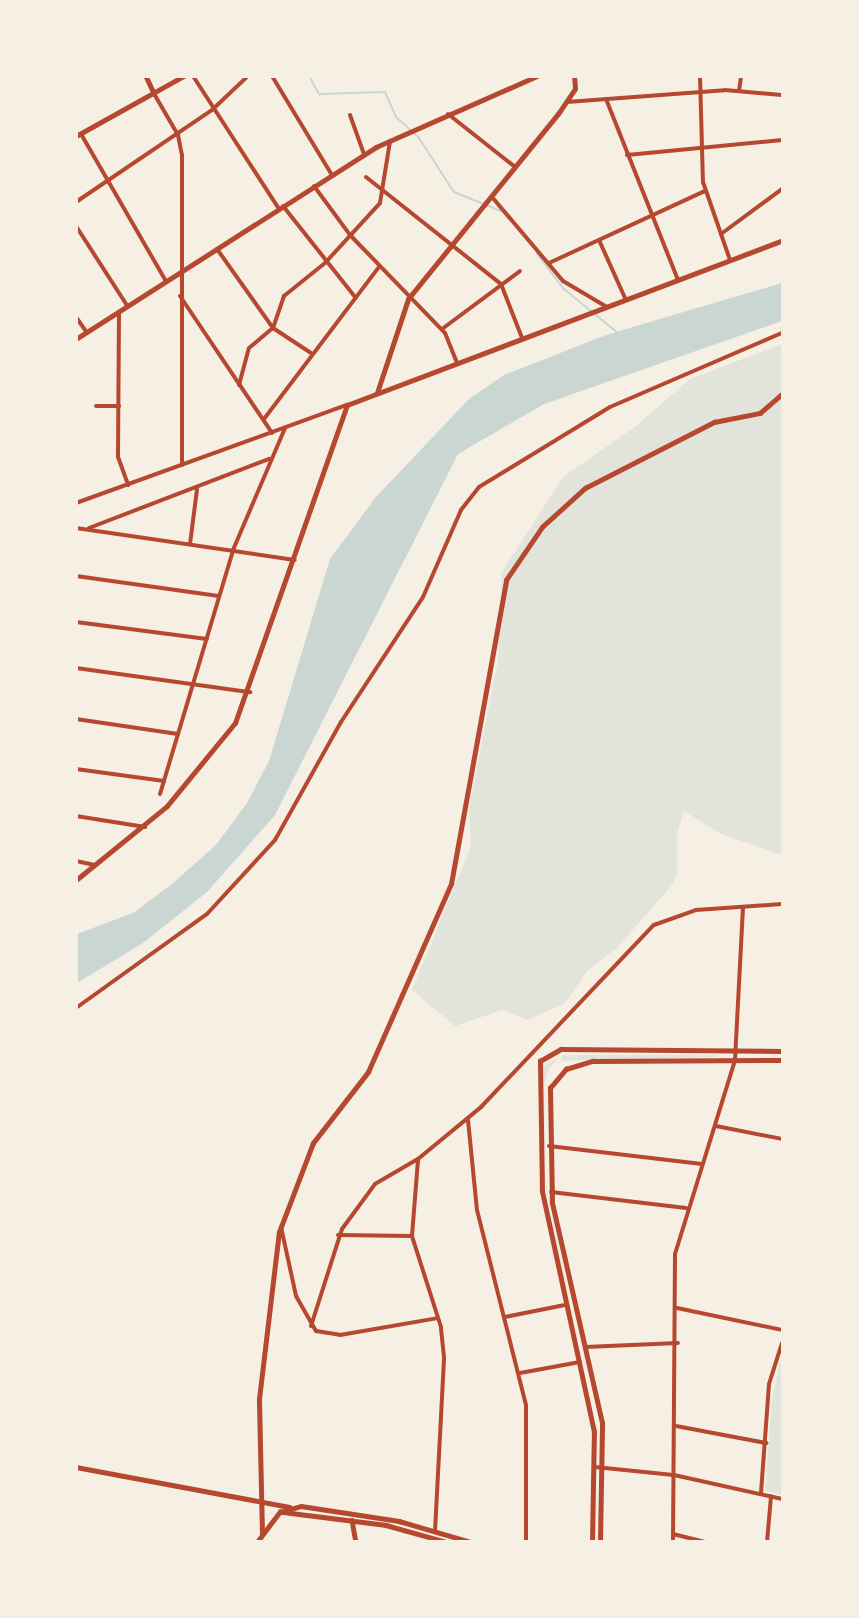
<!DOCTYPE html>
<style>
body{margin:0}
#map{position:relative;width:859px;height:1618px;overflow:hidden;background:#f6efe4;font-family:"Archivo Narrow",sans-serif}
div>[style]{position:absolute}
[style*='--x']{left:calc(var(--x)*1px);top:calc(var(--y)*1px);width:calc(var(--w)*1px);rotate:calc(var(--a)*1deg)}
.green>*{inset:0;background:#e2e4dc}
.water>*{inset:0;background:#c9d6d2}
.stream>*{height:2px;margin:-1px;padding:0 1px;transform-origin:1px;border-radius:1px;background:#c9d6d2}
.minor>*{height:4px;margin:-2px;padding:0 2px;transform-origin:2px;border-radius:2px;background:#b5482f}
.tertiary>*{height:4.5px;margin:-2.25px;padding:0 2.25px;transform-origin:2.25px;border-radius:2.25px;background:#b5482f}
span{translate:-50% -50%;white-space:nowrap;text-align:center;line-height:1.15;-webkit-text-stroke:4.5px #f6efe4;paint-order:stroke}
.frame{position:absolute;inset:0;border:78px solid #f6efe4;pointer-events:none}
</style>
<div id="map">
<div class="green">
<div style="clip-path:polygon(782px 344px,782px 855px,721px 834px,684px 811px,677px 834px,677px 875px,671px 886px,618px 947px,588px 970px,565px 1003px,528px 1020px,502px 1010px,455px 1026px,412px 990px,471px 846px,469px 807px,498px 660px,502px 572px,563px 477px,636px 426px,690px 379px)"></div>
<div style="clip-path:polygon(562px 1055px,717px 1055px,717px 1057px,561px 1061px)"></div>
<div style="clip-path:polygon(559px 1058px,548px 1070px,544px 1086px,546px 1181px,576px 1336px,546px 1188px,543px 1066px)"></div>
<div style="clip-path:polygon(782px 1354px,782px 1495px,765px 1491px,772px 1397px)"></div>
</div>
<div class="water">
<div style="clip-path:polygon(782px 283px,782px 321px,544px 404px,458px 454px,275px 815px,207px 892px,143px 943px,77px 983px,77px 934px,133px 913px,172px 884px,216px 845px,247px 803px,269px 761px,330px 559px,376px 497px,469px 399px,504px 375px,606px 335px)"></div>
</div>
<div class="stream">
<div style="--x:309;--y:76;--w:21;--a:61"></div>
<div style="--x:319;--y:94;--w:66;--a:-1.7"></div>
<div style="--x:385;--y:92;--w:27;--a:66"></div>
<div style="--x:396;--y:117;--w:31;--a:42"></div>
<div style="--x:419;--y:138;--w:64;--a:57.1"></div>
<div style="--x:454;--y:192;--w:53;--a:22.2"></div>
<div style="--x:537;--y:254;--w:44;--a:52.4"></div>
<div style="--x:564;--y:289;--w:70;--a:39.2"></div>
</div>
<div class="minor">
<div style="--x:193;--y:76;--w:158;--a:57.1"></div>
<div style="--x:272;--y:76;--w:116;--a:58.8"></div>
<div style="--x:700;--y:76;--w:106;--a:88.4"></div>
<div style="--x:703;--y:182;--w:83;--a:70.9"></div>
<div style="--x:739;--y:91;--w:15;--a:-82"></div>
<div style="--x:153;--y:92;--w:50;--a:59.8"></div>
<div style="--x:178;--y:135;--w:20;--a:79"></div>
<div style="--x:182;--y:155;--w:310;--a:90"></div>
<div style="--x:606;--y:99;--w:195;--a:68.3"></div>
<div style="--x:567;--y:102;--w:158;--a:-4.3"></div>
<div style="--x:725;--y:90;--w:57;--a:5"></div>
<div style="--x:448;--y:114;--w:85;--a:38.3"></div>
<div style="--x:350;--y:115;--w:41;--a:70.3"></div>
<div style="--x:81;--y:134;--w:170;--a:60"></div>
<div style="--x:627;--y:155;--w:156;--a:-5.5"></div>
<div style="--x:366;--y:177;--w:172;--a:38.4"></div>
<div style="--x:501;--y:284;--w:58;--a:68.7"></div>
<div style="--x:314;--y:186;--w:61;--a:53.7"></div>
<div style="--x:350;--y:235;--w:136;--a:45.9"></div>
<div style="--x:445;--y:333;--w:31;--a:68"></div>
<div style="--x:492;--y:197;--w:110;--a:49.8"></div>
<div style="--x:563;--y:281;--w:51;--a:30.6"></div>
<div style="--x:76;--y:202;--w:164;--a:-34.1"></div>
<div style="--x:212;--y:110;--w:50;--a:-43.4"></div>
<div style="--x:283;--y:206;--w:117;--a:51.6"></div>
<div style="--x:76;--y:226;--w:96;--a:57.3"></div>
<div style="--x:721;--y:234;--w:76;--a:-36.4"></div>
<div style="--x:599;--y:240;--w:66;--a:65.8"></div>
<div style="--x:217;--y:249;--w:97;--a:54.7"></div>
<div style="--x:273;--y:328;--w:45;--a:33.3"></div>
<div style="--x:549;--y:263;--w:172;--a:-24.8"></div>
<div style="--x:180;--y:296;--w:165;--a:56.1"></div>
<div style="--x:119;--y:312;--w:145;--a:90.4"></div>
<div style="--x:118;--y:457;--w:30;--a:70"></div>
<div style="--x:76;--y:317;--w:19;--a:55"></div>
<div style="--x:442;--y:329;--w:97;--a:-36.6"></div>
<div style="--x:239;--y:385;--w:38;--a:-75"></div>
<div style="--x:249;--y:348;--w:31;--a:-40"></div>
<div style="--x:273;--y:328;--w:34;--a:-71"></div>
<div style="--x:284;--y:296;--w:53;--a:-38.8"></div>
<div style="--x:325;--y:263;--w:81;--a:-47.5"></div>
<div style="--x:380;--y:203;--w:63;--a:-80.8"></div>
<div style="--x:96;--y:406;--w:23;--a:0"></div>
<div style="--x:264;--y:419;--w:191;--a:-52.9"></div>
<div style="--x:76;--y:503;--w:288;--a:-19.9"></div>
<div style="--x:76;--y:528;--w:221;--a:8.3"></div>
<div style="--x:89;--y:528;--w:193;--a:-21"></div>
<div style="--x:190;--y:544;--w:55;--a:-82.7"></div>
<div style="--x:76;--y:576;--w:144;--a:8"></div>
<div style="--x:76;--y:622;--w:132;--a:7.4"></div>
<div style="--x:76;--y:668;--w:176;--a:7.9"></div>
<div style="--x:76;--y:719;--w:103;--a:8.4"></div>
<div style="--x:76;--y:769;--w:89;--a:7.8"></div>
<div style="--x:160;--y:794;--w:255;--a:-73.3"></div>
<div style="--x:233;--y:550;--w:133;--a:-66.9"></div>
<div style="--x:76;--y:816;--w:70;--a:9.1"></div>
<div style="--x:76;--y:861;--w:19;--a:12"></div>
<div style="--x:76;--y:1008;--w:161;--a:-35.7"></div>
<div style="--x:207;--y:914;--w:100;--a:-47.4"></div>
<div style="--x:275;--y:840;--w:135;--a:-60.8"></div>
<div style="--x:341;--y:722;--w:149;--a:-56.7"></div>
<div style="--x:423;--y:597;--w:95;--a:-66.4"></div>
<div style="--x:461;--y:510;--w:29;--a:-52"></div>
<div style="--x:479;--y:487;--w:153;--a:-31.4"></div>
<div style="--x:610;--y:407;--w:187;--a:-23.3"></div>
<div style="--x:468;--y:1120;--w:90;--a:84.3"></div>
<div style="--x:477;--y:1210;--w:201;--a:75.9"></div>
<div style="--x:526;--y:1405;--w:137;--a:90"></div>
<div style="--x:716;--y:1126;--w:67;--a:11.1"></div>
<div style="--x:549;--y:1146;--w:154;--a:6.7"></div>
<div style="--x:551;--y:1192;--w:136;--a:6.8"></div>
<div style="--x:281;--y:1227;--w:71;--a:77.7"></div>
<div style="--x:296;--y:1296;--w:40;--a:60.3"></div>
<div style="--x:316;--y:1331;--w:24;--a:9"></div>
<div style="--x:340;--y:1335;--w:99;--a:-9.8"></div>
<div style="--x:338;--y:1235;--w:74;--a:0.8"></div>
<div style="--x:677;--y:1308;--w:107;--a:11.8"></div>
<div style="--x:505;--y:1317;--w:61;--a:-11.3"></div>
<div style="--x:311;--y:1326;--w:102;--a:-72.3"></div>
<div style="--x:342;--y:1229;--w:56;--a:-53.7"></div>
<div style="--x:375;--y:1184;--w:50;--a:-30.2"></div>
<div style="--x:585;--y:1347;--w:93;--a:-2.5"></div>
<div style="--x:520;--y:1373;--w:61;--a:-10.4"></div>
<div style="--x:676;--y:1426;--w:92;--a:10.7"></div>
<div style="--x:595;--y:1467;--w:79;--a:5.8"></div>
<div style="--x:674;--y:1475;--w:111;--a:12.5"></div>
<div style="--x:761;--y:1493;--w:109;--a:-85.8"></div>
<div style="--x:769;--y:1384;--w:43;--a:-72.4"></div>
<div style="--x:435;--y:1531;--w:174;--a:-87"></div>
<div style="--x:444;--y:1357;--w:30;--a:-96"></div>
<div style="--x:441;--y:1327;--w:96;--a:-107.7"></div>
<div style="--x:412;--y:1236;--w:77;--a:-85.5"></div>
<div style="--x:418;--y:1159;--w:82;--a:-39.5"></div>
<div style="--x:481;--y:1107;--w:251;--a:-46.5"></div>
<div style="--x:654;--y:925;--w:45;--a:-19.7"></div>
<div style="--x:696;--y:910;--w:86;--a:-4"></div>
<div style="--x:673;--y:1534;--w:33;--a:14"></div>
<div style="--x:673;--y:1542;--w:288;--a:-89.6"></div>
<div style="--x:675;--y:1254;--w:203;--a:-72.8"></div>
<div style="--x:735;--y:1060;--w:152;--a:-87"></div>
<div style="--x:767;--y:1542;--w:46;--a:-85"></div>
</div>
<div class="tertiary">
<div style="--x:146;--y:76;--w:17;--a:65"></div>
<div style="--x:76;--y:136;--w:124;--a:-29.1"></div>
<div style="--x:76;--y:339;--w:356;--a:-32.6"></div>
<div style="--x:376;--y:147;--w:176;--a:-23.8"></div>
<div style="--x:377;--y:393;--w:99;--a:-71.7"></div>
<div style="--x:408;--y:299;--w:238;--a:-51"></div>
<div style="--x:558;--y:114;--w:30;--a:-56"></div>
<div style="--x:575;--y:89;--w:13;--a:-94"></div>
<div style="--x:76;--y:880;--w:117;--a:-39.1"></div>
<div style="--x:167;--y:806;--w:107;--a:-50.7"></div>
<div style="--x:235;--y:723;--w:337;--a:-70.6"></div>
<div style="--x:347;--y:405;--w:465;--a:-20.7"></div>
<div style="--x:76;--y:1467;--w:217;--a:10.6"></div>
<div style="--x:283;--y:1512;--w:104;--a:7.2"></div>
<div style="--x:386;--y:1525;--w:63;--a:15.6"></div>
<div style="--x:352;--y:1520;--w:22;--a:80"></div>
<div style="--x:262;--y:1534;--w:135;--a:-91.3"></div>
<div style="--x:259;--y:1399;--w:168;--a:-83.2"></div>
<div style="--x:279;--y:1232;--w:95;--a:-69.1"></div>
<div style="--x:313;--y:1143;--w:90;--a:-52.2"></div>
<div style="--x:368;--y:1072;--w:206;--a:-66.2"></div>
<div style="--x:451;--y:884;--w:309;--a:-79.7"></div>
<div style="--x:506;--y:580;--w:64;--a:-55.8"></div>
<div style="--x:542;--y:527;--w:58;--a:-42.2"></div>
<div style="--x:585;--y:488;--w:145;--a:-27.1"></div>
<div style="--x:714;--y:422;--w:47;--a:-11.1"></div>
<div style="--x:760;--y:413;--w:29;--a:-41"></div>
<div style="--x:257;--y:1542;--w:38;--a:-53"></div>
<div style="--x:280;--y:1512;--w:22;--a:-16"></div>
<div style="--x:301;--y:1506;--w:99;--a:8.7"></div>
<div style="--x:399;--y:1521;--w:75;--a:16.3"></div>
<div style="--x:592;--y:1542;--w:110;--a:-89"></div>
<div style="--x:594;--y:1432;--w:247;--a:-102.2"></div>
<div style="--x:542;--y:1191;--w:130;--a:-90.9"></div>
<div style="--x:540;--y:1061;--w:24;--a:-30"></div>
<div style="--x:561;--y:1049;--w:221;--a:0.5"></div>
<div style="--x:600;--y:1542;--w:119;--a:-89"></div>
<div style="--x:602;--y:1423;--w:226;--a:-102.8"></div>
<div style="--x:552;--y:1203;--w:115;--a:-91"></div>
<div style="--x:550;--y:1088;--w:25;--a:-50"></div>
<div style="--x:566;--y:1069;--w:28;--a:-17"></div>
<div style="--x:593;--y:1061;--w:189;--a:-0.3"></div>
</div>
<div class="frame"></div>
</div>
